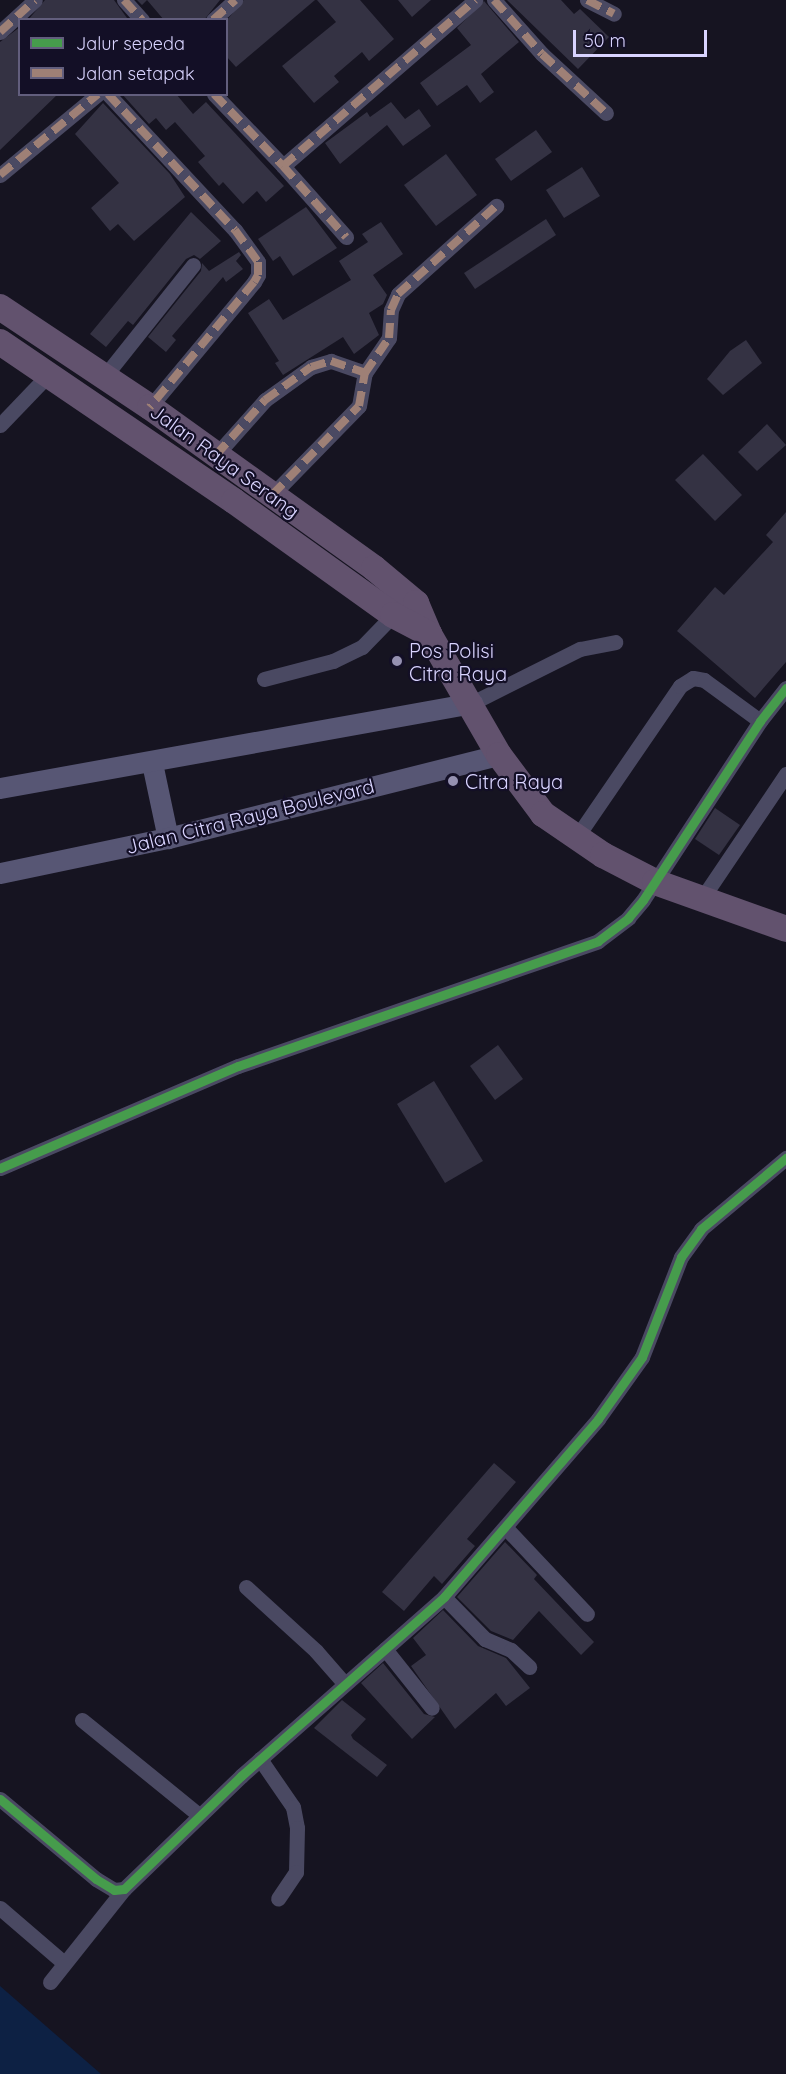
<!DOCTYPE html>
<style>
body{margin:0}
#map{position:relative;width:786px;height:2074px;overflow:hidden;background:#161421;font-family:Quicksand,sans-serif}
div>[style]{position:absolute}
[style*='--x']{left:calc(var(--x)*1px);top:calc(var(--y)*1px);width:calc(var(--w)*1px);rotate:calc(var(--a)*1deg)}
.water>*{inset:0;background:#0d2144}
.building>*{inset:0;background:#343243}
.minor>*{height:15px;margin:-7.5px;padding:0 7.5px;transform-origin:7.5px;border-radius:7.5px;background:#4a4962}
.secondary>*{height:21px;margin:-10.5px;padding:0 10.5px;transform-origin:10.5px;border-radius:10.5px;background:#575674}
.trunk>*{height:26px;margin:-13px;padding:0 13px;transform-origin:13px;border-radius:13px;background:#62526e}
.quiet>*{height:8px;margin-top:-4px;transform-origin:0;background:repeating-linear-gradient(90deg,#9e8076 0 15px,transparent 0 23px)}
.cycleway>*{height:9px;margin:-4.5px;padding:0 4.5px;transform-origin:4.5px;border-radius:4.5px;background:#469c4c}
.dots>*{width:16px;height:16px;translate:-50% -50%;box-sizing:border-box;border:3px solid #130f26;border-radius:50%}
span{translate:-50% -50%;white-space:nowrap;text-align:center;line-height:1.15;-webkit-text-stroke:4.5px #130f26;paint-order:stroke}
.street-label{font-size:20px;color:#d9d4ff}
.poi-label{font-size:20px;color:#d9d4ff}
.left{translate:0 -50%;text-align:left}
.legend{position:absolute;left:18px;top:18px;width:210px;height:78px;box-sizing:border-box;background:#130f26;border:2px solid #625e7d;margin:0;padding:8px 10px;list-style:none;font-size:18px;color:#d9d4ff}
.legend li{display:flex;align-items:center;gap:12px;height:30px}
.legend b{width:30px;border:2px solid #625e7d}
.scale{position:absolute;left:573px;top:30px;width:134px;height:27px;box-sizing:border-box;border:3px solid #d9d4ff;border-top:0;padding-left:8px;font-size:18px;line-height:21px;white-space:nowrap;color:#d9d4ff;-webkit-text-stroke:4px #130f26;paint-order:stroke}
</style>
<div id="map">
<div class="water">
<div style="clip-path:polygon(0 1986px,101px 2074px,0 2074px)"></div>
</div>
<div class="building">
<div style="clip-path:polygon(45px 0,114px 0,127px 18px,28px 20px)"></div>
<div style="clip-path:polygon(137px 0,220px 0,204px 20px,164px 20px,147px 0,142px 5px)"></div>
<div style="clip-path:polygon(244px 0,315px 0,236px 67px,226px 56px,226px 21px)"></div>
<div style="clip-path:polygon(317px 0,360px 0,394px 39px,369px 61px,362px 52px,334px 76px,339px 82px,314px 103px,282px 66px,336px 22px)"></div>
<div style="clip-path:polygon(398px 0,431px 0,412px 17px)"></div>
<div style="clip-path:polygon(507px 0,561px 0,574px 14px,580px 9px,609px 37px,578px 69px)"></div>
<div style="clip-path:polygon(484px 1px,519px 42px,481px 74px,494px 92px,480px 103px,467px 85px,437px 106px,420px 83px,471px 45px,457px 28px)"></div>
<div style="clip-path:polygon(20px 27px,20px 94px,58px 94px,0 150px,0 42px)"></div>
<div style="clip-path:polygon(122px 94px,176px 94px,193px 114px,206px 102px,284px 186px,266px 202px,257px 191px,243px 204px,223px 182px,219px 186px,198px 162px,205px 156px,175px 122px,166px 130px,156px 118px,149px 124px)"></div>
<div style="clip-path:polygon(391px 102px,405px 119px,419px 109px,431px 126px,403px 146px,387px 125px,340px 164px,325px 143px,367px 112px,370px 117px)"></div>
<div style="clip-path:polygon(103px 103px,170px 174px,185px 197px,134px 241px,118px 224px,110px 231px,91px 208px,119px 183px,75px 134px)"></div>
<div style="clip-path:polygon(536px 130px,552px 152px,511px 181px,495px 159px)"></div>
<div style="clip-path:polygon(446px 154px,477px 195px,436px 226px,404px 185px)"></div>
<div style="clip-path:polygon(582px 167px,600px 196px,564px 218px,546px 190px)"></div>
<div style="clip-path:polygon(306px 207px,337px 248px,293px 276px,280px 256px,273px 261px,258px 239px)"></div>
<div style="clip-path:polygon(191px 212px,221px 241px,200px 259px,194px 255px,186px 259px,133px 325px,128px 321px,106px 347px,90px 334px)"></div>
<div style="clip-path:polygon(546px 219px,556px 235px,475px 289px,464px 273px)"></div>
<div style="clip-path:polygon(381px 222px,403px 254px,373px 275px,387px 295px,383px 304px,369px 313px,379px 335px,354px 354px,343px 337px,283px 375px,275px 363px,279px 361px,248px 313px,269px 299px,283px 320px,351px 280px,339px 261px,368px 242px,362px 234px)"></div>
<div style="clip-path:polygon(239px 252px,241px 255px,236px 261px,243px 269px,226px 282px,223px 277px,172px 336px,176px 340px,166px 352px,148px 337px,201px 271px,202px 263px,209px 271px)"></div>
<div style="clip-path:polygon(746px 340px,762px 363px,723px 395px,707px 379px,730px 351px)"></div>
<div style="clip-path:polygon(767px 424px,786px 445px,757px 471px,738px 452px)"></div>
<div style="clip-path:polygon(703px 454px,742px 495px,715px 521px,675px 480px)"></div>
<div style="clip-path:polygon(786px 512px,786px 662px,755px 698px,677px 631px,715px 587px,724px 595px,773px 542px,766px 535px)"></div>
<div style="clip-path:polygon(715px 808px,740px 825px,719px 855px,695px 839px)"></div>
<div style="clip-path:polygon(498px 1045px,523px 1079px,495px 1100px,470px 1066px)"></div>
<div style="clip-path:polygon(434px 1081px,483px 1161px,445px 1183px,397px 1104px)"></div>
<div style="clip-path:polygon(494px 1463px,516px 1482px,467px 1539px,475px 1546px,442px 1584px,434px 1576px,404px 1611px,382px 1592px)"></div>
<div style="clip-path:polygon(505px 1542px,537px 1575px,534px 1579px,594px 1642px,581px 1655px,539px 1611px,513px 1640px,491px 1631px,457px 1597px)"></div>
<div style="clip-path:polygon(443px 1610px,478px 1646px,506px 1658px,530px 1688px,506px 1706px,496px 1693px,455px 1729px,411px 1666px,426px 1655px,413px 1638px)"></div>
<div style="clip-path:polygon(383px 1663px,424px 1714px,435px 1717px,412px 1739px,361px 1683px)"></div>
<div style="clip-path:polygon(342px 1700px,366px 1719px,351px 1735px,353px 1739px,387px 1765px,377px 1777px,314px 1728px)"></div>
</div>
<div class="minor">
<div style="--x:124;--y:0;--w:27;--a:48"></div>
<div style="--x:494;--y:0;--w:72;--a:48.4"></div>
<div style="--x:542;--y:54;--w:87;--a:42.7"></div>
<div style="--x:587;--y:0;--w:30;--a:27"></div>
<div style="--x:213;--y:20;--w:30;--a:-42"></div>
<div style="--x:0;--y:32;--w:47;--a:-42.4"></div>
<div style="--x:108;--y:94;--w:186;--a:47"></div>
<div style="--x:235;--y:230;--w:39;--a:54"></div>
<div style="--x:258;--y:262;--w:13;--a:90"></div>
<div style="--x:258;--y:275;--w:8;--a:120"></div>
<div style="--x:254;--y:282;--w:163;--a:129.8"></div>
<div style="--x:214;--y:94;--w:100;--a:46.2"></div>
<div style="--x:283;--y:166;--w:254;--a:-40.8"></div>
<div style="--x:283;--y:166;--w:95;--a:48.4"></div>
<div style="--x:0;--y:175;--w:127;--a:-39.6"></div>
<div style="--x:104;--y:377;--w:143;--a:-51.5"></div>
<div style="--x:0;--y:425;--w:69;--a:-46.2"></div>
<div style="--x:216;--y:455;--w:74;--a:-48.3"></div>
<div style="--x:265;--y:400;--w:57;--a:-35.7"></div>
<div style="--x:311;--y:367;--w:21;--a:-17"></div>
<div style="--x:331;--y:361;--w:36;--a:19"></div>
<div style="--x:272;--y:495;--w:124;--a:-45.7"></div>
<div style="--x:359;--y:406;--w:34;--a:-80"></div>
<div style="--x:365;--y:373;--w:42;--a:-55.6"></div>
<div style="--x:389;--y:338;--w:28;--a:-86"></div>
<div style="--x:391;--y:310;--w:17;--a:-66"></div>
<div style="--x:398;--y:294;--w:132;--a:-41.9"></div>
<div style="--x:264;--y:679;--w:71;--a:-14.6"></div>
<div style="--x:333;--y:661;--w:32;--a:-26"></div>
<div style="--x:362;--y:647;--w:45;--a:-45.9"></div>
<div style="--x:472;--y:703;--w:121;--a:-26.6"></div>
<div style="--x:580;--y:649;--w:36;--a:-11"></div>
<div style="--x:576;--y:838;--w:184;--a:-55.6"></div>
<div style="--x:680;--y:686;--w:15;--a:-32"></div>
<div style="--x:693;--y:678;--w:11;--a:10"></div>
<div style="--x:704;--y:680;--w:69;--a:36.2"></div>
<div style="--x:701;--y:900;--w:152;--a:-56"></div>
<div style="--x:0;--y:1168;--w:259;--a:-23.2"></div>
<div style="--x:238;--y:1066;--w:381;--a:-19.1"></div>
<div style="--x:598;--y:941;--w:38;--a:-37"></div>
<div style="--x:628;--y:918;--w:23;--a:-50"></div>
<div style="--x:643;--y:900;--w:214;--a:-56.8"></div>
<div style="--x:760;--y:721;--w:42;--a:-51.8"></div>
<div style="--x:506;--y:1528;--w:118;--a:46.7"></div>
<div style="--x:246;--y:1587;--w:95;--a:42.4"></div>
<div style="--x:316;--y:1651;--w:43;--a:48.8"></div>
<div style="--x:444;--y:1597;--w:59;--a:45.7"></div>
<div style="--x:485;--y:1639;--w:28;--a:23"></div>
<div style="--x:511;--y:1650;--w:25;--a:43"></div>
<div style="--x:385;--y:1649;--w:75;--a:51.5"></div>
<div style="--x:82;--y:1720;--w:151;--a:39.1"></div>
<div style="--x:260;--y:1759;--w:58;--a:55.5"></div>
<div style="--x:293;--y:1807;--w:21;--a:79"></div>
<div style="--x:297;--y:1828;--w:44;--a:91.3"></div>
<div style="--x:296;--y:1872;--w:32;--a:124"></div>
<div style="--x:0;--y:1799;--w:125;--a:39.8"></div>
<div style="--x:96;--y:1879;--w:21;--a:31"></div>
<div style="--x:114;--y:1890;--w:10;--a:-6"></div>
<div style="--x:124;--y:1889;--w:163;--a:-44"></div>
<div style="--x:241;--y:1776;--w:271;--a:-41.4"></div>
<div style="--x:444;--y:1597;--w:235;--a:-49.1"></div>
<div style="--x:598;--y:1419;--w:76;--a:-54.6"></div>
<div style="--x:642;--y:1357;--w:107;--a:-68.7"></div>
<div style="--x:681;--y:1257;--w:34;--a:-54"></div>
<div style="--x:701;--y:1229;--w:111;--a:-39.9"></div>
<div style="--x:0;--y:1908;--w:84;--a:40.7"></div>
<div style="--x:50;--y:1982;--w:119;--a:-51.5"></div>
</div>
<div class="secondary">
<div style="--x:152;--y:763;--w:77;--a:78"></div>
<div style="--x:0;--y:788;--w:480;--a:-10.2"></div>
<div style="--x:0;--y:873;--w:172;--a:-11.8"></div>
<div style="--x:168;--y:838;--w:341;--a:-14.1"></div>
</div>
<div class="trunk">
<div style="--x:0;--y:307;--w:180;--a:33.7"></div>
<div style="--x:150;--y:407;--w:276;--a:35.7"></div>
<div style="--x:374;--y:568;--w:55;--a:39.8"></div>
<div style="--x:416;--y:603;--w:34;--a:67"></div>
<div style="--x:429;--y:634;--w:140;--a:60"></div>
<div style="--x:499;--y:755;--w:74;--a:53.3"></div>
<div style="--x:543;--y:814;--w:73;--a:34.3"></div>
<div style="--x:603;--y:855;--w:59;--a:27.4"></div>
<div style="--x:655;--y:882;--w:139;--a:19.7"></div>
<div style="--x:0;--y:342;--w:283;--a:34.2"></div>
<div style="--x:234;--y:501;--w:196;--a:35.6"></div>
<div style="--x:393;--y:615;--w:41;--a:27.8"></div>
</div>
<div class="quiet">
<div style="--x:124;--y:0;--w:27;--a:48"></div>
<div style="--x:494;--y:0;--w:72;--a:48.4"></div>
<div style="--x:542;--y:54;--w:87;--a:42.7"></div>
<div style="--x:587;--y:0;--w:30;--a:27"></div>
<div style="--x:213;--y:20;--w:30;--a:-42"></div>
<div style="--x:0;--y:32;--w:47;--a:-42.4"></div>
<div style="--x:108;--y:94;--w:186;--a:47"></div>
<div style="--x:235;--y:230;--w:39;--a:54"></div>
<div style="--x:258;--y:262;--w:13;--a:90"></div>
<div style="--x:258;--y:275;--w:8;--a:120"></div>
<div style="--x:254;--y:282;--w:163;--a:129.8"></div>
<div style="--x:214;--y:94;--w:100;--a:46.2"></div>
<div style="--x:283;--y:166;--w:254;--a:-40.8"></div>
<div style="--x:283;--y:166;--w:95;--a:48.4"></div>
<div style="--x:0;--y:175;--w:127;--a:-39.6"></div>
<div style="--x:216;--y:455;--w:74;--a:-48.3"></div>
<div style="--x:265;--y:400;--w:57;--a:-35.7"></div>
<div style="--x:311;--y:367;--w:21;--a:-17"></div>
<div style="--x:331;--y:361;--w:36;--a:19"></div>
<div style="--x:272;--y:495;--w:124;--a:-45.7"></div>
<div style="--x:359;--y:406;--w:34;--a:-80"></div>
<div style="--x:365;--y:373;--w:42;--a:-55.6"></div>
<div style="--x:389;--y:338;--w:28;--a:-86"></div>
<div style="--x:391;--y:310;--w:17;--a:-66"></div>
<div style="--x:398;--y:294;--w:132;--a:-41.9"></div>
</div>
<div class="cycleway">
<div style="--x:0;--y:1168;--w:259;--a:-23.2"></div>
<div style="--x:238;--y:1066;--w:381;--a:-19.1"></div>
<div style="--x:598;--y:941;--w:38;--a:-37"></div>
<div style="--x:628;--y:918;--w:23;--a:-50"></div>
<div style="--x:643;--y:900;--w:214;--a:-56.8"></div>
<div style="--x:760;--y:721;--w:42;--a:-51.8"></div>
<div style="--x:0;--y:1799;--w:125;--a:39.8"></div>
<div style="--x:96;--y:1879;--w:21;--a:31"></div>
<div style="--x:114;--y:1890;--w:10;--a:-6"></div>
<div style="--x:124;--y:1889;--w:163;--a:-44"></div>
<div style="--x:241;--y:1776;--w:271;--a:-41.4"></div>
<div style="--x:444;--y:1597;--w:235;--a:-49.1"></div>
<div style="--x:598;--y:1419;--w:76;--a:-54.6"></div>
<div style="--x:642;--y:1357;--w:107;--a:-68.7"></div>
<div style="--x:681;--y:1257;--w:34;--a:-54"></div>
<div style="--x:701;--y:1229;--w:111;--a:-39.9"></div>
</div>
<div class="dots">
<div style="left:397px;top:661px;background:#9591b1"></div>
<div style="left:453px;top:781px;background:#9591b1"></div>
</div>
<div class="street-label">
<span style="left:225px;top:461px;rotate:36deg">Jalan Raya Serang</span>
<span style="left:250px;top:816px;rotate:-14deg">Jalan Citra Raya Boulevard</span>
</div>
<div class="poi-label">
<span class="left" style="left:409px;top:662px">Pos Polisi<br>Citra Raya</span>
<span class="left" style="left:465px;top:781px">Citra Raya</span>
</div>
<ul class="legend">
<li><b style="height:8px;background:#469c4c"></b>Jalur sepeda</li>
<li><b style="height:8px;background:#9e8076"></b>Jalan setapak</li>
</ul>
<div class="scale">50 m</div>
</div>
